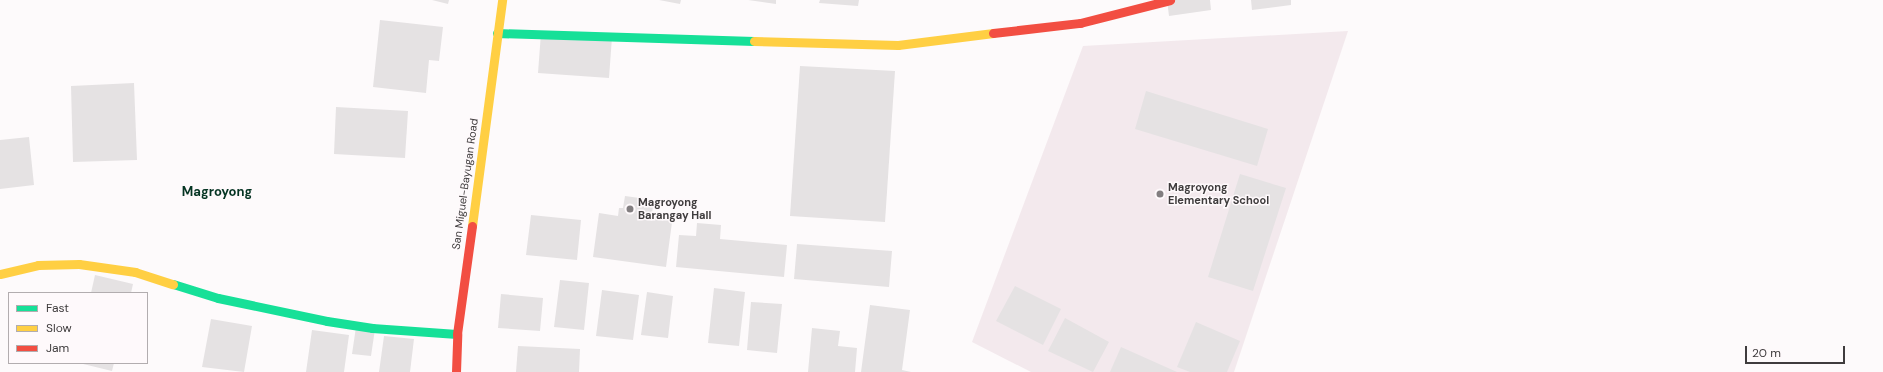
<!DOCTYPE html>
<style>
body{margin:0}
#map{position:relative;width:1883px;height:372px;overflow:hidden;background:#fdfafb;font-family:"DM Sans",sans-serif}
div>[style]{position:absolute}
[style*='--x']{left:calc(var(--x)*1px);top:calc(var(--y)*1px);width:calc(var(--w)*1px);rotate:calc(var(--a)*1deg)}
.built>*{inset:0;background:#f3e9ed}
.building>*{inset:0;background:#e5e2e3}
.fast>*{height:9px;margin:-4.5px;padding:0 4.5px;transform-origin:4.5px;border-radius:4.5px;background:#16e098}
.slow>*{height:9px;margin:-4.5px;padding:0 4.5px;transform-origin:4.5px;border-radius:4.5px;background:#ffcf43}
.jam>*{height:9px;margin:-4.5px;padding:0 4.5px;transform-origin:4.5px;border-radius:4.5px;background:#f24e42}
.dots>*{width:11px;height:11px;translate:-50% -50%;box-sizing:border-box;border:2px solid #fef9fb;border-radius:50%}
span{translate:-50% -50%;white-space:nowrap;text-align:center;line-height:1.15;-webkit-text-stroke:3px #fef9fb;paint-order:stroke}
.street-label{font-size:11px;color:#3f3c3d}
.poi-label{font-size:11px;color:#3f3c3d;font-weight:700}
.left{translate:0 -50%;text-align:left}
.quarter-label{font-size:13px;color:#043422;font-weight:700}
.legend{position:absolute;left:8px;top:292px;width:140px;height:72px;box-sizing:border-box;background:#fef9fb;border:1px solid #b2adaf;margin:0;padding:5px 7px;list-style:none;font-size:12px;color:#3f3c3d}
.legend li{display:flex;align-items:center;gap:8px;height:20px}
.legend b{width:20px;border:1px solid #b2adaf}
.scale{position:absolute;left:1745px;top:346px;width:100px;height:18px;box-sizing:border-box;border:2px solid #3f3c3d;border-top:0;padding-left:5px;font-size:12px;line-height:14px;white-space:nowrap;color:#3f3c3d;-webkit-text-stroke:3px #fef9fb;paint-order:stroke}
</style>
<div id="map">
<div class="built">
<div style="clip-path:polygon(1348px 31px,1234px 372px,1031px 372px,972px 342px,1083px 46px)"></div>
</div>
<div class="building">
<div style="clip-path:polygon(432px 0,449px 0,448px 4px)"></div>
<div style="clip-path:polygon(659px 0,681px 0,680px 4px)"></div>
<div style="clip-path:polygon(748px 0,776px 0,776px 4px)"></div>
<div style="clip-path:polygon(820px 0,859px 0,858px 6px,819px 3px)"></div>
<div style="clip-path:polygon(1167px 0,1210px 0,1211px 10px,1169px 16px)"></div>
<div style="clip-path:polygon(1251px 0,1291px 0,1291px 5px,1252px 10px)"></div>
<div style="clip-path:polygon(380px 20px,443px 27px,439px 61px,429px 60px,426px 93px,373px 87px)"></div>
<div style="clip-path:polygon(541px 33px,612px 37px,609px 78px,538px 73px)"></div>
<div style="clip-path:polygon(800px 66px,895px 71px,885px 222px,790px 216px)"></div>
<div style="clip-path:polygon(134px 83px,137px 160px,73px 162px,71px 86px)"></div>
<div style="clip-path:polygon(1146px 91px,1268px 129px,1257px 166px,1135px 129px)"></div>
<div style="clip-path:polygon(336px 107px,408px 111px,405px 158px,334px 154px)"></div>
<div style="clip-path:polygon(29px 137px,34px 185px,0 189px,0 140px)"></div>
<div style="clip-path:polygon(1240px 174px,1286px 188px,1253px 291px,1208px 277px)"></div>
<div style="clip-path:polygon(625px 196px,654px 200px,652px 213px,673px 215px,666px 267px,593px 257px,599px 213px,618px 216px,619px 208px,623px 208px)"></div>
<div style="clip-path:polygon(531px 215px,581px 220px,577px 260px,526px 255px)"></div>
<div style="clip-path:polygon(697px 223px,721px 225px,720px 239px,787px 245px,784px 277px,676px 267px,679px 235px,696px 236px)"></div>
<div style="clip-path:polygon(797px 244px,892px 251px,889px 287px,794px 279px)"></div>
<div style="clip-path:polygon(95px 275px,133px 284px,131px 293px,91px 293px)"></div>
<div style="clip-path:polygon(560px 280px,589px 283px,584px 330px,554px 327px)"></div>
<div style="clip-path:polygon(1015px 286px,1061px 309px,1043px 345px,996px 321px)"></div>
<div style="clip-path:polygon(714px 288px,745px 292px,739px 346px,708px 343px)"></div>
<div style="clip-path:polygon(602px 290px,639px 295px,633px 340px,596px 336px)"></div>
<div style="clip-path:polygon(647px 292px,673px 296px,668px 338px,641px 335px)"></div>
<div style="clip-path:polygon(501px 294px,543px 298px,540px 331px,498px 328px)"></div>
<div style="clip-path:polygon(751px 302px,782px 304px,777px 353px,747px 350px)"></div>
<div style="clip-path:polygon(870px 305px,910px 310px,902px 370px,911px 372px,861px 372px)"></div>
<div style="clip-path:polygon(1065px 318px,1109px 342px,1093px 372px,1048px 351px)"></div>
<div style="clip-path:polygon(211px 319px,252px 326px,244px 372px,202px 367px)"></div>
<div style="clip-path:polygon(1196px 322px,1240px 341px,1227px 372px,1190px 372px,1177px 367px)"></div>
<div style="clip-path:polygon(356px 327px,375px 329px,371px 356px,352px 354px)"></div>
<div style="clip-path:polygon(812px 328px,840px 331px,838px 346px,857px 348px,855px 372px,808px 372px)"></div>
<div style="clip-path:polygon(312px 330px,349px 335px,344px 372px,306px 372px)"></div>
<div style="clip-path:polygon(384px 336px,414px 339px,410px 372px,379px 372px)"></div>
<div style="clip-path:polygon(518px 346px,580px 349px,579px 372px,516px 372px)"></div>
<div style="clip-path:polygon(1121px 347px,1177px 372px,1110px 372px)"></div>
<div style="clip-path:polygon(79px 363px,114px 363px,112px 371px)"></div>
</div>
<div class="fast">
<div style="--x:497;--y:33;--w:257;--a:1.8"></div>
<div style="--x:173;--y:284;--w:47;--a:17.3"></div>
<div style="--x:218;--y:298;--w:111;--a:11.9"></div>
<div style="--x:327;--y:321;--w:46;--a:8.8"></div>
<div style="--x:372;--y:328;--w:85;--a:4"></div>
</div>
<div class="slow">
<div style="--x:754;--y:41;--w:144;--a:1.6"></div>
<div style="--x:898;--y:45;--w:96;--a:-7.2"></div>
<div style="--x:472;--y:226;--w:228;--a:-82.4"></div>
<div style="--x:0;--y:274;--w:39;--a:-13"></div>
<div style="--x:38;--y:265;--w:41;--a:-1.4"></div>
<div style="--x:79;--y:264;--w:57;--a:8.1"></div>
<div style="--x:135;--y:272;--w:40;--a:18"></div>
</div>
<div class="jam">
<div style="--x:993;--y:33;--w:88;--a:-6.6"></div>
<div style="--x:1080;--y:23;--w:93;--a:-14.3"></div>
<div style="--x:456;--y:372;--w:38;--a:-88"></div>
<div style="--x:457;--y:334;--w:109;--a:-82.1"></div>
</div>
<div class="dots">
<div style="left:1160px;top:194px;background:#827e80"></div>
<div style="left:630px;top:209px;background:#827e80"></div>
</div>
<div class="street-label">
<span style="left:465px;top:184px;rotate:-82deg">San Miguel-Bayugan Road</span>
</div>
<div class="poi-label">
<span class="left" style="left:1168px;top:194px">Magroyong<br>Elementary School</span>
<span class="left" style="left:638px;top:209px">Magroyong<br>Barangay Hall</span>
</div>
<div class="quarter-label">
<span style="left:217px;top:192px">Magroyong</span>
</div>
<ul class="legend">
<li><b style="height:5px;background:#16e098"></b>Fast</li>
<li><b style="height:5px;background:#ffcf43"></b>Slow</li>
<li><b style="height:5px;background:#f24e42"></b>Jam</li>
</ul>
<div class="scale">20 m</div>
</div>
